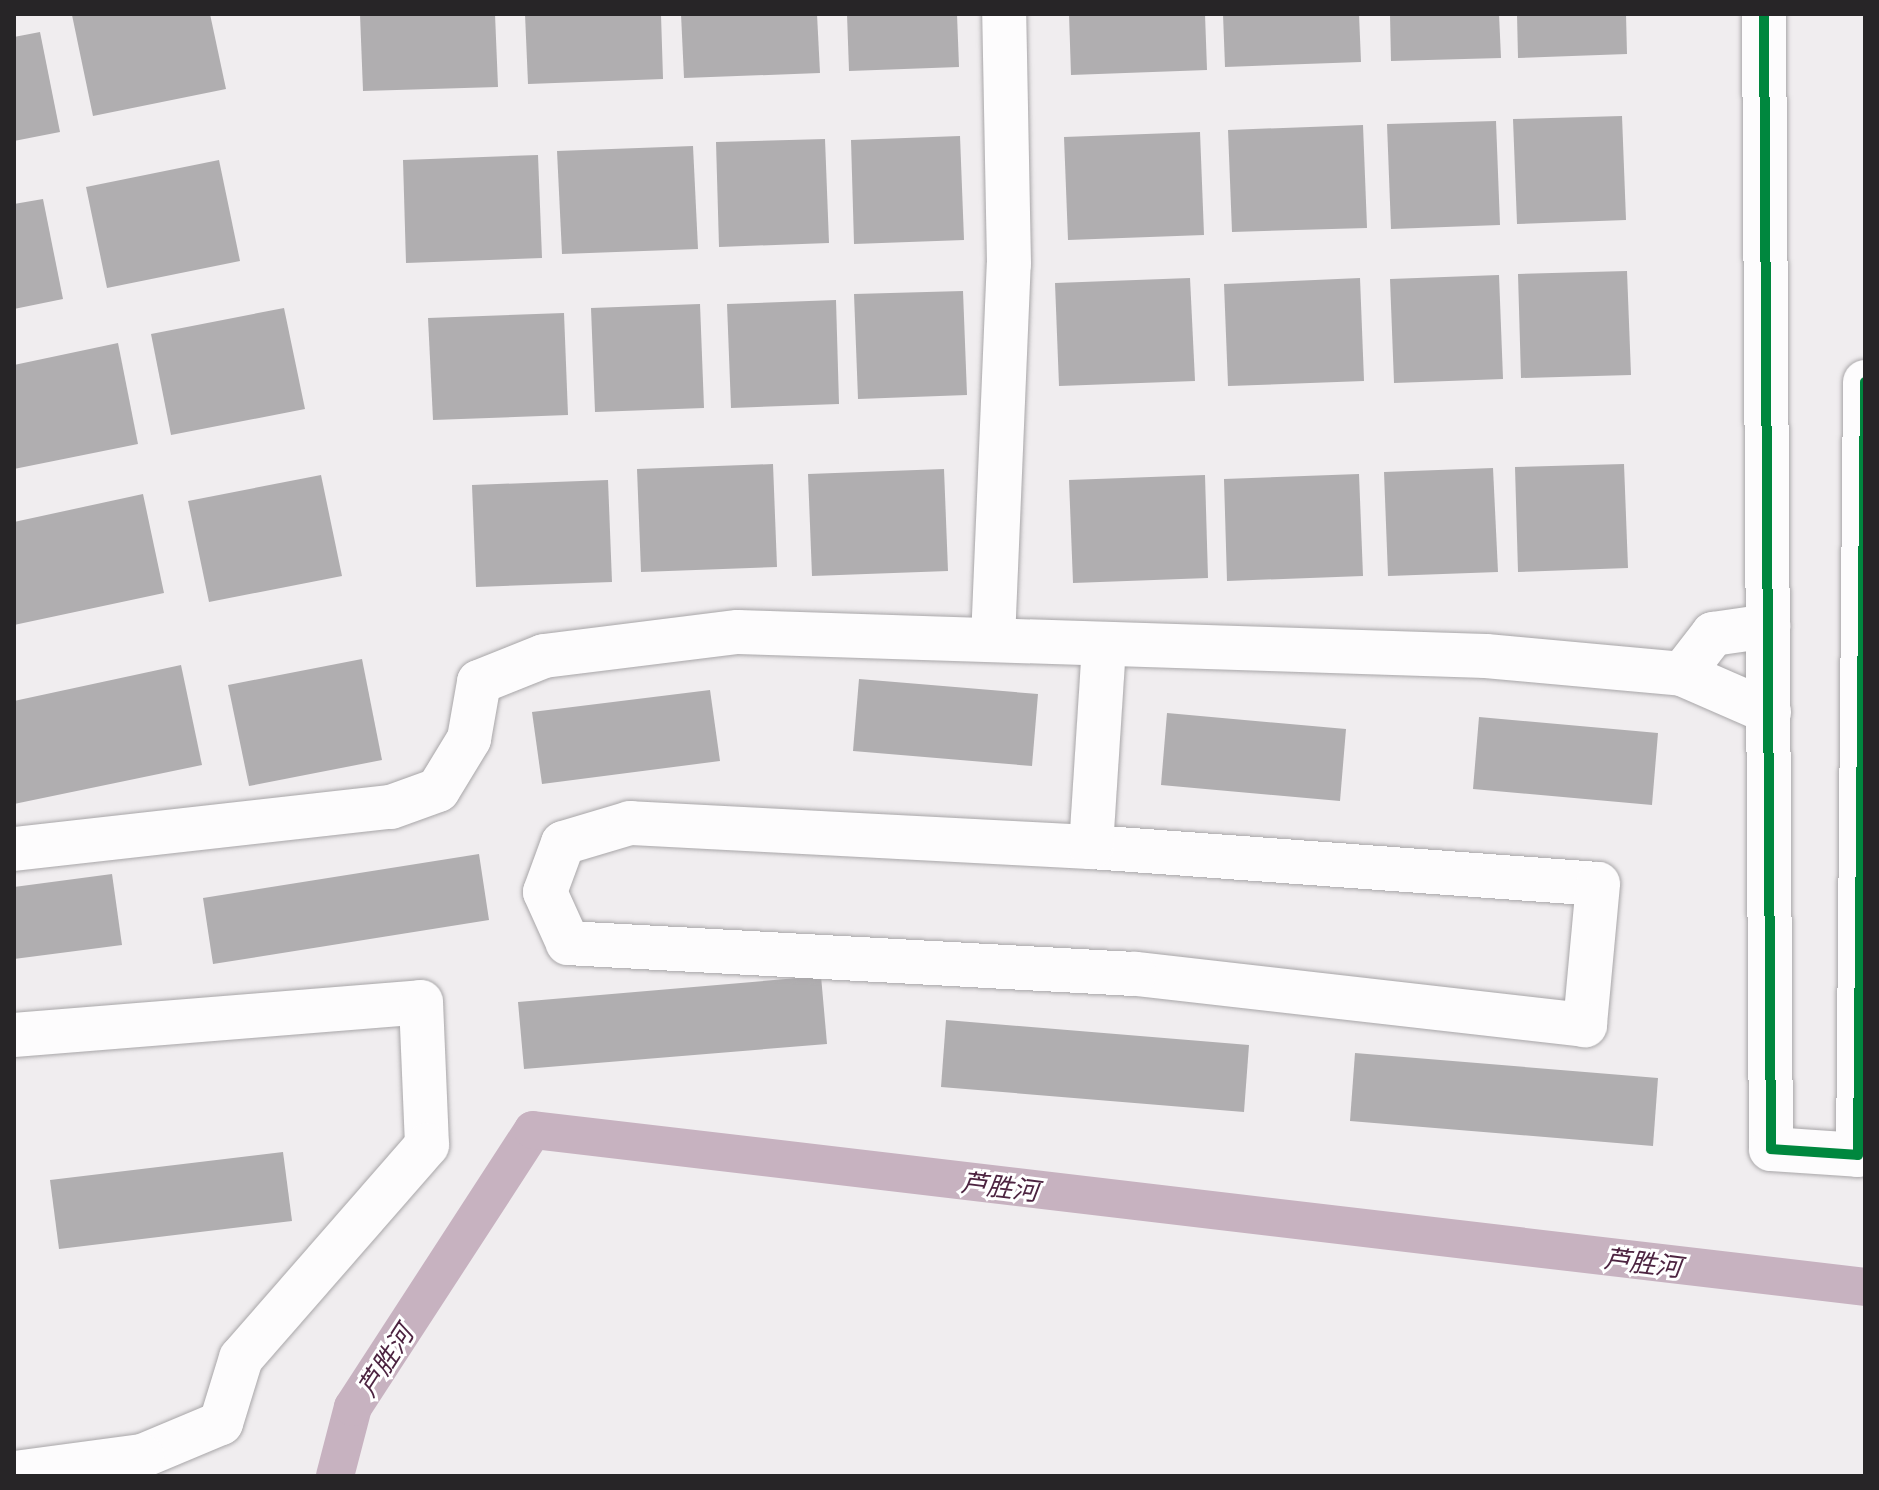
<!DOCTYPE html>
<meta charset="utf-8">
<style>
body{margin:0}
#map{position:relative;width:1879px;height:1490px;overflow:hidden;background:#f0edef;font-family:Literata,"Noto Sans SC",serif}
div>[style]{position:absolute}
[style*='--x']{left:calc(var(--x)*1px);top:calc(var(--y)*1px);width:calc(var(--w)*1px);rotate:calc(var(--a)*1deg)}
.canal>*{height:38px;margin:-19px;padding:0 19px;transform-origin:19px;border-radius:19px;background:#c7b2c0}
.building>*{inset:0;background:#b0aeb0}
.roads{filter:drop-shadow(0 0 2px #a8a6a8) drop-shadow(0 0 2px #a8a6a8)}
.minor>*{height:44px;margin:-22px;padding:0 22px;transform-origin:22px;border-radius:22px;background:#fdfcfd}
.cycleway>*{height:10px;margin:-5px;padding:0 5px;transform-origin:5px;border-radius:5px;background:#00873e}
span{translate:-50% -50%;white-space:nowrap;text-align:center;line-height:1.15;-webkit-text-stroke:6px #fff;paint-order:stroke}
.water-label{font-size:26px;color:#4d2441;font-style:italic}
.frame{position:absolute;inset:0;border:16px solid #272527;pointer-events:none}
</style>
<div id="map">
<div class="canal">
<div style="--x:335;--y:1476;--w:71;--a:-75.4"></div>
<div style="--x:353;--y:1407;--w:330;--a:-57"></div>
<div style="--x:533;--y:1130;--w:1341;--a:6.72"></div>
</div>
<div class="building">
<div style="clip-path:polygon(210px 14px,226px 89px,93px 116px,72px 15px)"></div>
<div style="clip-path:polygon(360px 14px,495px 14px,498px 87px,363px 91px)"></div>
<div style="clip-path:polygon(525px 14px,661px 14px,663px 79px,528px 84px)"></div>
<div style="clip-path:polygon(681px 14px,817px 14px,820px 73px,684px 78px)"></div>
<div style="clip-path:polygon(847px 14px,957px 14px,959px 67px,849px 71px)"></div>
<div style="clip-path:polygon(1069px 14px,1205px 14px,1207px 70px,1071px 75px)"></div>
<div style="clip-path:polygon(1223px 14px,1359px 14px,1361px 62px,1225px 67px)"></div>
<div style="clip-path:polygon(1390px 14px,1499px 14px,1501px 58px,1391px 61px)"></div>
<div style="clip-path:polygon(1517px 14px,1626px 14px,1627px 54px,1518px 58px)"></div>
<div style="clip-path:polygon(40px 32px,60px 132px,14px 141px,14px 37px)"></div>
<div style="clip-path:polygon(1622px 116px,1626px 220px,1517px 224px,1513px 119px)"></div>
<div style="clip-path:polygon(1496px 121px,1500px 225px,1391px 229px,1387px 124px)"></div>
<div style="clip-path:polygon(1363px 125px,1367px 228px,1232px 232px,1228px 130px)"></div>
<div style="clip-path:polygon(1200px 132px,1204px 235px,1068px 240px,1064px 137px)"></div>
<div style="clip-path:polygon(960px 136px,964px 240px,854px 244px,851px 140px)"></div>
<div style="clip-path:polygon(825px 139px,829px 243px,719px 247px,716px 142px)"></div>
<div style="clip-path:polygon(693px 146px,698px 249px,562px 254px,557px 151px)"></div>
<div style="clip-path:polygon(538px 155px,542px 258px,406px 263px,403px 160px)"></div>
<div style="clip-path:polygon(219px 160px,240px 261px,107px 288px,86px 187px)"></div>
<div style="clip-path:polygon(43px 199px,63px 299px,14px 309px,14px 204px)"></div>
<div style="clip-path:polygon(1627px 271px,1631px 375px,1521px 378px,1518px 274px)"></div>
<div style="clip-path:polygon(1499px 275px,1503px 379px,1394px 383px,1390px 279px)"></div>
<div style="clip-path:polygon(1190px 278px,1195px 381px,1059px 386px,1055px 283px)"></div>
<div style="clip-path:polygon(1360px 278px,1364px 381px,1228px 386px,1224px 284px)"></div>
<div style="clip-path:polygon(963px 291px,967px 395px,858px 399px,854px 294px)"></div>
<div style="clip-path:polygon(836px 300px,839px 404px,731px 408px,727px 304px)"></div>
<div style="clip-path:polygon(700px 304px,704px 408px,595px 412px,591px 308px)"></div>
<div style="clip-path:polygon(284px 308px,305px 409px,171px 435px,151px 334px)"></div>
<div style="clip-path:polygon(564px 313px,568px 415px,433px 420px,428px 318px)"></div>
<div style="clip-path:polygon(118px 343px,138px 444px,14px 469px,14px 365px)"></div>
<div style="clip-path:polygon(773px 464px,777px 567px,641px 572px,637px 469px)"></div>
<div style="clip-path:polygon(1624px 464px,1628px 568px,1518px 572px,1515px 467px)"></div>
<div style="clip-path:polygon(1493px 468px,1498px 572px,1388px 576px,1384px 472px)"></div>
<div style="clip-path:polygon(944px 469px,948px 571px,812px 576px,808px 474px)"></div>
<div style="clip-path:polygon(1359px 474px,1363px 576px,1227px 581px,1224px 479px)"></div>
<div style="clip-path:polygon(321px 475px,342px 576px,209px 602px,188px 501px)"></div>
<div style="clip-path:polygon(1205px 475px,1208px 578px,1073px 583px,1069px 480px)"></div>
<div style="clip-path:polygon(608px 480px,612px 582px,476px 587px,472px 485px)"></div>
<div style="clip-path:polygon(143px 494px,164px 593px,14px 625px,14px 522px)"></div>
<div style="clip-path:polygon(362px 659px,382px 760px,249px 786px,228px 685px)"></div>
<div style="clip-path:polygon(181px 665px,202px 765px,14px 804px,14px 701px)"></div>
<div style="clip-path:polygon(859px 679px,1038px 694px,1032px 766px,853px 751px)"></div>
<div style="clip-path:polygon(710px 690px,720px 761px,542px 784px,532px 712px)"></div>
<div style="clip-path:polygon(1167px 713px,1346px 729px,1340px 801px,1161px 785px)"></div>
<div style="clip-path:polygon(1479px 717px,1658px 733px,1652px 805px,1473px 789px)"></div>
<div style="clip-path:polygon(479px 854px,489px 920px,213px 964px,203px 898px)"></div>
<div style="clip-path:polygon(112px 874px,122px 945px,14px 959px,14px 887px)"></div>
<div style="clip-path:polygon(821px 976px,827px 1044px,524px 1069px,518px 1002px)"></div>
<div style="clip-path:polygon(946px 1020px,1249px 1045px,1244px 1112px,941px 1087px)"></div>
<div style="clip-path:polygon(1355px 1053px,1658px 1078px,1653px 1146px,1350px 1121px)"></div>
<div style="clip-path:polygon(283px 1152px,292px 1221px,59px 1249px,50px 1180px)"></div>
</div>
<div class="roads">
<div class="minor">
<div style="--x:1764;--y:14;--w:1135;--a:89.65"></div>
<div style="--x:1771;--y:1149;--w:87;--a:3.9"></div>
<div style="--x:1858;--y:1155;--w:773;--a:-89.48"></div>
<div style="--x:993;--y:640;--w:376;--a:-87.6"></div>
<div style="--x:1009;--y:264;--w:250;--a:-91.1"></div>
<div style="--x:1682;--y:674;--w:51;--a:-52.2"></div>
<div style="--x:1713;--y:634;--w:56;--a:-8.3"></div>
<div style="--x:1091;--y:847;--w:508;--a:4.17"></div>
<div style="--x:1598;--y:884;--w:142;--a:95.3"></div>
<div style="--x:1585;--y:1025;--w:454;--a:-173.5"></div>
<div style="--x:1134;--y:974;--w:567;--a:-176.87"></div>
<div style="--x:568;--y:943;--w:56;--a:-114.3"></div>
<div style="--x:545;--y:892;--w:52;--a:-69.8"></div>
<div style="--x:563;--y:843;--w:70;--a:-16.6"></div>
<div style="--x:630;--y:823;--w:462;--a:3"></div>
<div style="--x:1091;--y:847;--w:203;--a:-86.3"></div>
<div style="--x:14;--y:849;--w:379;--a:-6.4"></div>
<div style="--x:391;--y:807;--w:50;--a:-19.9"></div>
<div style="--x:438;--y:790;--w:60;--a:-58.7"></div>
<div style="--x:469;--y:739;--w:58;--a:-80"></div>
<div style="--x:479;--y:682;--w:70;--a:-21.8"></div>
<div style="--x:544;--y:656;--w:195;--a:-7.1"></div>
<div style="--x:738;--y:632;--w:748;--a:1.84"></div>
<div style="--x:1486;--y:656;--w:197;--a:5.2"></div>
<div style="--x:1682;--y:674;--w:95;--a:23.6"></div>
<div style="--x:14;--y:1035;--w:408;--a:-4.6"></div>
<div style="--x:421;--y:1002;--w:143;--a:87.6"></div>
<div style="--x:427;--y:1145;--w:283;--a:131.1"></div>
<div style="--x:241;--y:1358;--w:68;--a:107.1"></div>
<div style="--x:221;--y:1423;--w:86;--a:157.3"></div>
<div style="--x:142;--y:1456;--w:129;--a:172.4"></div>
</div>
</div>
<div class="cycleway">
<div style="--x:1764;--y:14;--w:1135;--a:89.65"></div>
<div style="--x:1771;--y:1149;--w:87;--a:3.9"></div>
<div style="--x:1858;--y:1155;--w:773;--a:-89.48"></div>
</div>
<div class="water-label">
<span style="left:1000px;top:1185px;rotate:7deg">芦胜河</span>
<span style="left:1643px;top:1261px;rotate:7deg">芦胜河</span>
<span style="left:384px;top:1360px;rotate:-57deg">芦胜河</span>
</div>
<div class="frame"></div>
</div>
